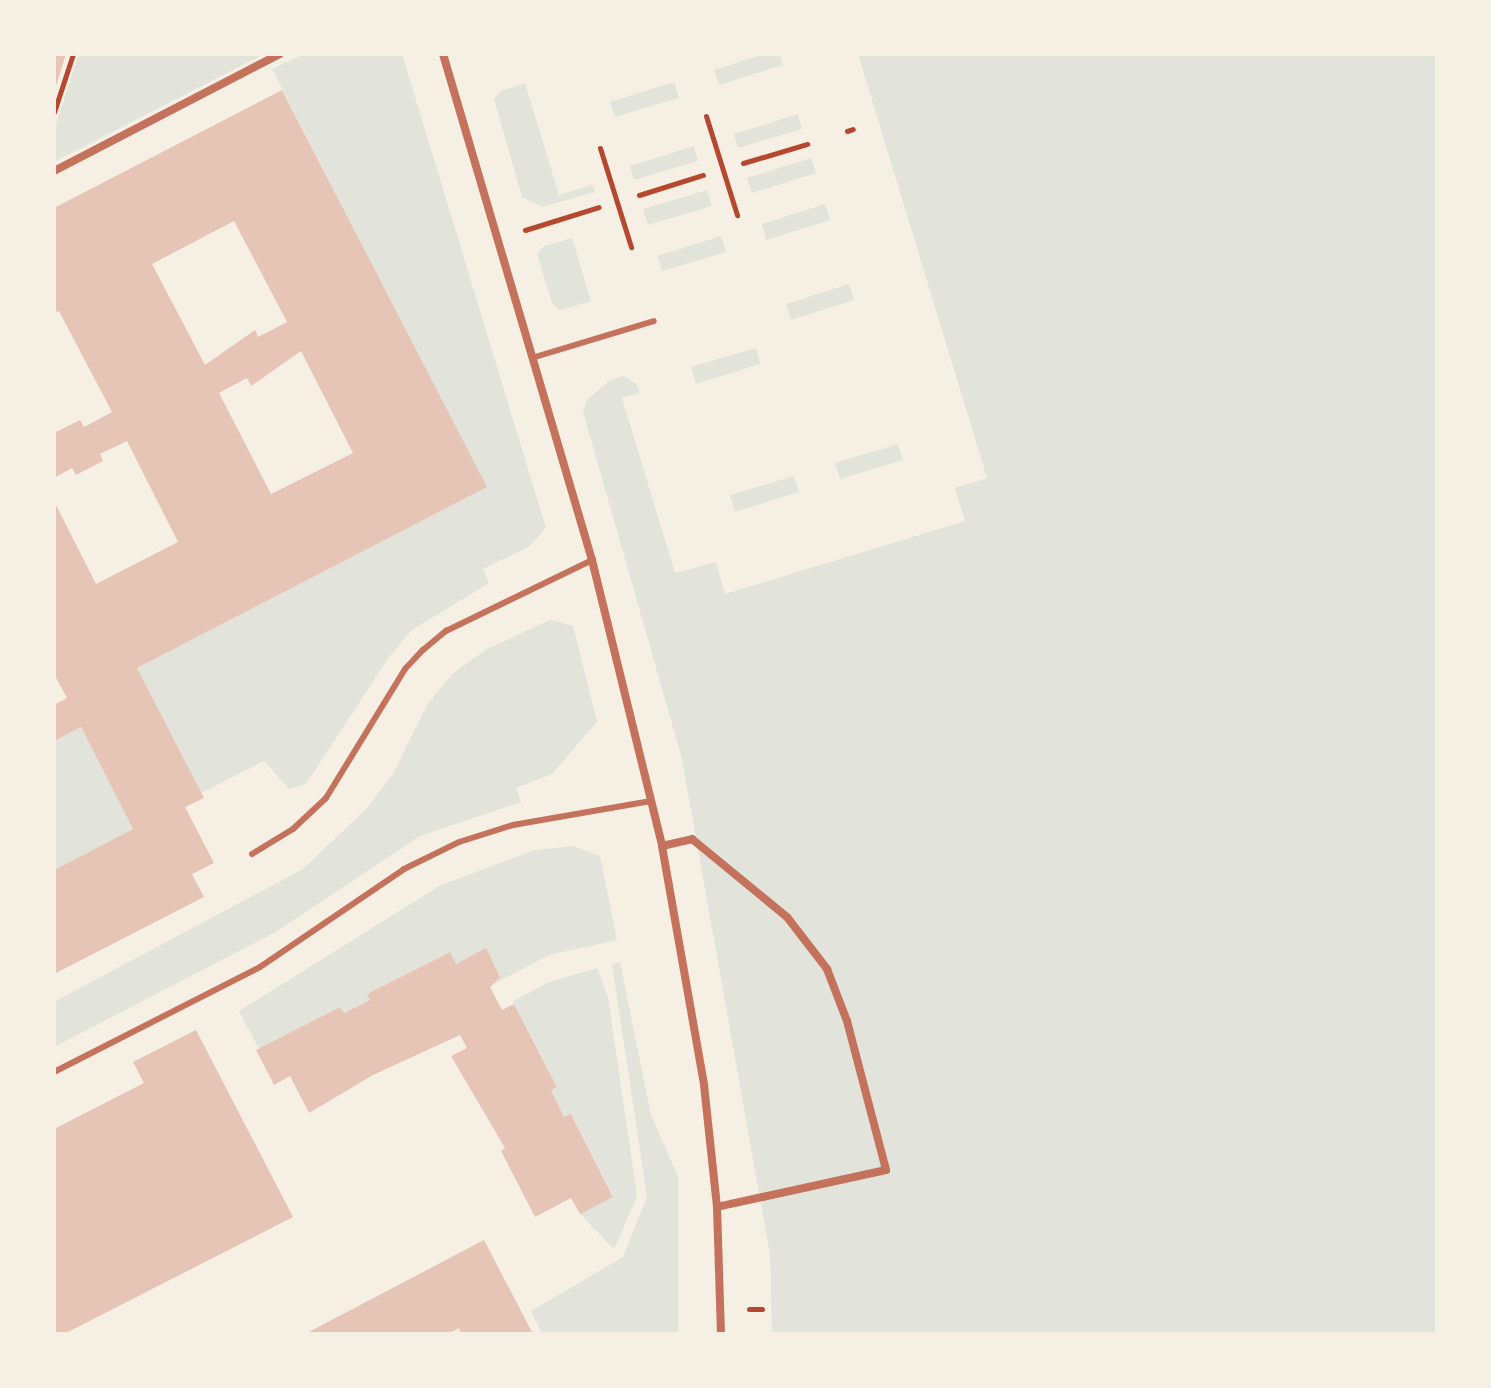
<!DOCTYPE html>
<style>
body{margin:0}
#map{position:relative;width:1491px;height:1388px;overflow:hidden;background:#f6efe4;font-family:Raleway,sans-serif}
div>[style]{position:absolute}
[style*='--x']{left:calc(var(--x)*1px);top:calc(var(--y)*1px);width:calc(var(--w)*1px);rotate:calc(var(--a)*1deg)}
.green>*{inset:0;background:#e2e4dc}
.building>*{inset:0;background:#e6c5b7}
.path>*{height:5px;margin:-2.5px;padding:0 2.5px;transform-origin:2.5px;border-radius:2.5px;background:#b5482f}
.service>*{height:6px;margin:-3px;padding:0 3px;transform-origin:3px;border-radius:3px;background:#c5725c}
.minor>*{height:8px;margin:-4px;padding:0 4px;transform-origin:4px;border-radius:4px;background:#c5725c}
span{translate:-50% -50%;white-space:nowrap;text-align:center;line-height:1.15;-webkit-text-stroke:8px #f6efe4;paint-order:stroke}
.frame{position:absolute;inset:0;border:56px solid #f6efe4;pointer-events:none}
</style>
<div id="map">
<div class="green">
<div style="clip-path:polygon(79px 54px,264px 54px,54px 162px,54px 130px)"></div>
<div style="clip-path:polygon(304px 54px,402px 54px,546px 528px,529px 547px,483px 569px,489px 583px,412px 630px,389px 657px,306px 784px,289px 789px,264px 761px,201px 793px,137px 668px,486px 487px,272px 69px)"></div>
<div style="clip-path:polygon(765px 54px,780px 54px,783px 65px,719px 85px,714px 70px)"></div>
<div style="clip-path:polygon(858px 54px,1437px 54px,1437px 1334px,772px 1334px,770px 1255px,682px 759px,583px 412px,586px 401px,610px 380px,624px 376px,637px 385px,640px 393px,622px 398px,675px 573px,716px 562px,725px 594px,965px 521px,955px 488px,987px 478px)"></div>
<div style="clip-path:polygon(674px 82px,679px 98px,615px 117px,610px 102px)"></div>
<div style="clip-path:polygon(525px 83px,559px 195px,592px 185px,595px 192px,542px 207px,522px 197px,494px 99px,501px 91px)"></div>
<div style="clip-path:polygon(798px 114px,802px 129px,738px 148px,734px 134px)"></div>
<div style="clip-path:polygon(694px 146px,698px 161px,634px 180px,630px 166px)"></div>
<div style="clip-path:polygon(811px 158px,816px 173px,752px 193px,747px 178px)"></div>
<div style="clip-path:polygon(707px 190px,712px 206px,648px 225px,643px 209px)"></div>
<div style="clip-path:polygon(825px 204px,830px 220px,766px 240px,762px 224px)"></div>
<div style="clip-path:polygon(721px 236px,726px 252px,662px 271px,657px 256px)"></div>
<div style="clip-path:polygon(572px 238px,591px 301px,560px 310px,552px 303px,537px 254px,544px 246px)"></div>
<div style="clip-path:polygon(849px 284px,854px 300px,791px 320px,786px 304px)"></div>
<div style="clip-path:polygon(756px 348px,760px 364px,696px 384px,691px 367px)"></div>
<div style="clip-path:polygon(898px 444px,903px 460px,840px 479px,835px 463px)"></div>
<div style="clip-path:polygon(794px 476px,799px 492px,735px 512px,730px 495px)"></div>
<div style="clip-path:polygon(550px 620px,573px 626px,597px 722px,552px 774px,516px 788px,521px 802px,420px 836px,274px 933px,54px 1047px,54px 1002px,303px 869px,367px 808px,393px 774px,427px 705px,453px 673px,487px 649px)"></div>
<div style="clip-path:polygon(81px 727px,133px 829px,54px 870px,54px 741px)"></div>
<div style="clip-path:polygon(574px 846px,600px 856px,617px 940px,549px 955px,490px 986px,500px 976px,486px 949px,456px 964px,449px 952px,367px 994px,370px 1000px,344px 1013px,340px 1007px,259px 1049px,239px 1011px,441px 885px,535px 850px)"></div>
<div style="clip-path:polygon(620px 962px,651px 1115px,678px 1177px,678px 1334px,542px 1334px,531px 1311px,623px 1257px,647px 1197px,612px 964px)"></div>
<div style="clip-path:polygon(597px 968px,608px 997px,637px 1196px,614px 1249px,580px 1214px,613px 1196px,572px 1115px,564px 1117px,551px 1090px,557px 1086px,513px 1001px,549px 982px)"></div>
</div>
<div class="building">
<div style="clip-path:polygon(54px 54px,66px 54px,55px 89px,54px 89px)"></div>
<div style="clip-path:polygon(evenodd,282px 90px,487px 487px,137px 668px,204px 798px,185px 807px,214px 863px,192px 874px,204px 897px,54px 974px,54px 870px,133px 829px,81px 727px,54px 741px,54px 750px,54px 705px,67px 698px,54px 674px,54px 501px,96px 584px,178px 542px,127px 441px,100px 454px,103px 461px,76px 475px,72px 468px,54px 478px,54px 433px,80px 420px,84px 427px,112px 412px,59px 311px,54px 313px,54px 208px,282px 90px,234px 221px,287px 322px,258px 337px,255px 330px,205px 365px,152px 264px,234px 221px,282px 90px,301px 351px,353px 453px,271px 494px,219px 393px,247px 378px,251px 386px,301px 351px)"></div>
<div style="clip-path:polygon(486px 948px,500px 977px,490px 987px,502px 1010px,514px 1004px,557px 1087px,551px 1090px,564px 1117px,571px 1114px,613px 1197px,580px 1214px,571px 1198px,535px 1217px,501px 1151px,505px 1148px,451px 1056px,467px 1048px,460px 1035px,373px 1075px,309px 1113px,290px 1076px,274px 1085px,256px 1050px,340px 1007px,344px 1013px,370px 1000px,367px 994px,450px 952px,456px 964px)"></div>
<div style="clip-path:polygon(196px 1030px,293px 1217px,64px 1334px,54px 1334px,54px 1129px,144px 1083px,133px 1062px)"></div>
<div style="clip-path:polygon(484px 1240px,533px 1334px,461px 1334px,459px 1328px,448px 1334px,305px 1334px)"></div>
</div>
<div class="path">
<div style="--x:54;--y:112;--w:61;--a:-71.9"></div>
<div style="--x:706;--y:116;--w:104;--a:72.6"></div>
<div style="--x:847;--y:131;--w:6;--a:-18"></div>
<div style="--x:600;--y:148;--w:104;--a:72.6"></div>
<div style="--x:743;--y:163;--w:67;--a:-16.5"></div>
<div style="--x:639;--y:195;--w:67;--a:-17.4"></div>
<div style="--x:525;--y:230;--w:77;--a:-17.3"></div>
<div style="--x:749;--y:1309;--w:13;--a:0"></div>
</div>
<div class="service">
<div style="--x:535;--y:357;--w:124;--a:-16.8"></div>
<div style="--x:252;--y:854;--w:48;--a:-31.4"></div>
<div style="--x:293;--y:829;--w:45;--a:-43.2"></div>
<div style="--x:326;--y:798;--w:151;--a:-58.5"></div>
<div style="--x:405;--y:669;--w:26;--a:-47"></div>
<div style="--x:423;--y:650;--w:30;--a:-40"></div>
<div style="--x:446;--y:631;--w:162;--a:-25.9"></div>
<div style="--x:54;--y:1072;--w:231;--a:-27"></div>
<div style="--x:260;--y:967;--w:174;--a:-34.2"></div>
<div style="--x:404;--y:869;--w:61;--a:-26.1"></div>
<div style="--x:459;--y:842;--w:57;--a:-17.5"></div>
<div style="--x:513;--y:825;--w:140;--a:-9.9"></div>
</div>
<div class="minor">
<div style="--x:443;--y:54;--w:527;--a:73.59"></div>
<div style="--x:592;--y:560;--w:294;--a:76.2"></div>
<div style="--x:662;--y:846;--w:243;--a:80"></div>
<div style="--x:704;--y:1085;--w:123;--a:83.9"></div>
<div style="--x:717;--y:1207;--w:127;--a:88.2"></div>
<div style="--x:54;--y:171;--w:254;--a:-27.4"></div>
<div style="--x:662;--y:846;--w:31;--a:-13"></div>
<div style="--x:692;--y:839;--w:123;--a:39.4"></div>
<div style="--x:787;--y:917;--w:66;--a:52.4"></div>
<div style="--x:827;--y:969;--w:56;--a:69"></div>
<div style="--x:847;--y:1021;--w:154;--a:75.3"></div>
<div style="--x:886;--y:1170;--w:173;--a:167.7"></div>
</div>
<div class="frame"></div>
</div>
